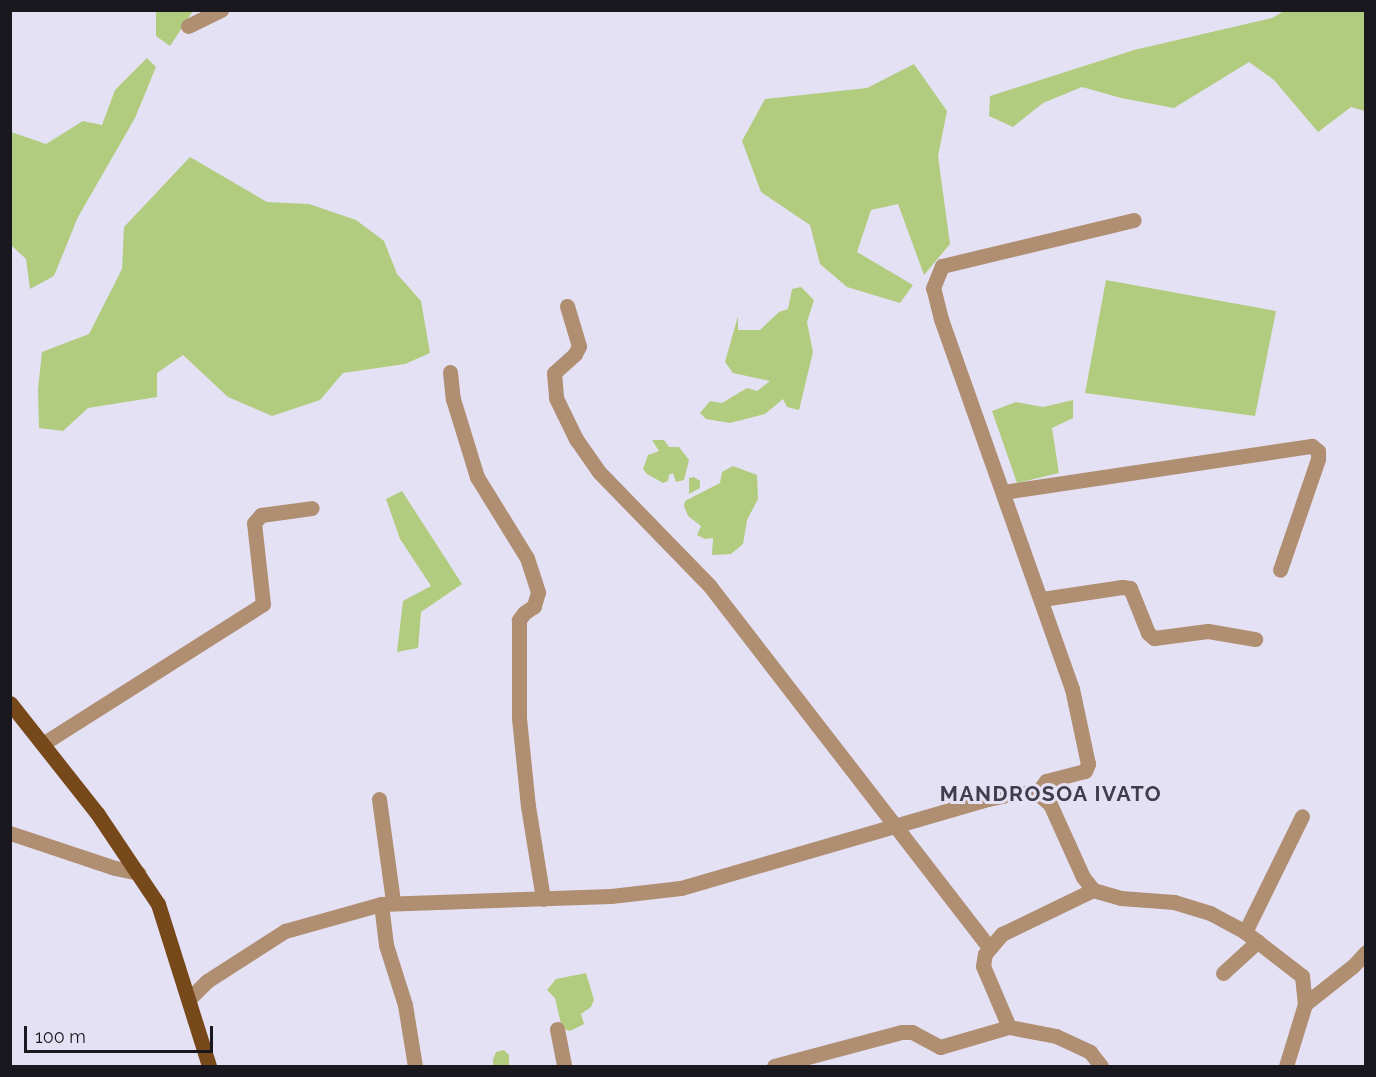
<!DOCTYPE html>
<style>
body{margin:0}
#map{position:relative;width:1376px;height:1077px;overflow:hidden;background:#e5e1f4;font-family:Raleway,sans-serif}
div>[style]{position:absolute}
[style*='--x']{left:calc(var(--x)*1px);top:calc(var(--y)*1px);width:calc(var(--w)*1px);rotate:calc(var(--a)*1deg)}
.green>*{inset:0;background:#b1cc7e}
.minor>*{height:15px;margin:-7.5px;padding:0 7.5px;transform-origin:7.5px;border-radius:7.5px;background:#af8e71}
.major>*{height:15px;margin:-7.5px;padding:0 7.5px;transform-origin:7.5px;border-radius:7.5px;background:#76481a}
span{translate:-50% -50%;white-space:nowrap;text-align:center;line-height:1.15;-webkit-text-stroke:6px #e5e1f4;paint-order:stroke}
.district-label{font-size:21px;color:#403d4c;font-weight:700;letter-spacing:1.5px}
.frame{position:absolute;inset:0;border:12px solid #1a181f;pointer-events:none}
.scale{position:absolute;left:24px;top:1026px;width:189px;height:27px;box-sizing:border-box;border:3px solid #1a181f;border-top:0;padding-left:8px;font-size:18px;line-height:21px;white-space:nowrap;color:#1a181f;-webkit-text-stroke:4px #e5e1f4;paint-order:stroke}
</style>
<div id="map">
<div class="green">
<div style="clip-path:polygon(156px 11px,193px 11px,170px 46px,156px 36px)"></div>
<div style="clip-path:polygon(1284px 11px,1365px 11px,1365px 111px,1351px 107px,1318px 132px,1274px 80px,1249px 62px,1174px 108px,1121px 98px,1082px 87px,1043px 103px,1013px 127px,989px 116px,990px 96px,1134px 50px,1272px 18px)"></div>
<div style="clip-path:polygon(147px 58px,156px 67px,135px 118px,78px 217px,54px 276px,30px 289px,26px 259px,11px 245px,11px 132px,46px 144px,83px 121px,102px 125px,115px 90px)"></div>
<div style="clip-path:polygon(914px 64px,947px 111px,938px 156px,950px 244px,924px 275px,898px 204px,871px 210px,857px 252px,913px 285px,900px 303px,847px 287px,820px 264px,810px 225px,761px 192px,742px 141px,765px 99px,867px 88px)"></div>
<div style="clip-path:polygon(190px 157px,267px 202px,309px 204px,356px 220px,384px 241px,397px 274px,421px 301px,430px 353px,405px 364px,343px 373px,320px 400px,272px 416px,228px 397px,183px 355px,157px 373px,157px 397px,88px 408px,63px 431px,39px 428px,38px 389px,42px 352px,89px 334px,122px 269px,124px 227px)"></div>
<div style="clip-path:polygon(1106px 280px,1276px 311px,1255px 416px,1085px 393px)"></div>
<div style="clip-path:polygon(801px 287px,814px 300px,807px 322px,813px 352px,799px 410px,787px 407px,783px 399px,765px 414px,730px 423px,706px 419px,700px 413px,710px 401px,722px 403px,747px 388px,757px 391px,770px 381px,733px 373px,725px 362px,738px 316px,738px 330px,760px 330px,779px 312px,788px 309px,792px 289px)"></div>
<div style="clip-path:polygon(1073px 400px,1073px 418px,1052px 428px,1059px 473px,1017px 483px,992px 411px,1016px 402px,1043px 407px)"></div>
<div style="clip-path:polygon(652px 440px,664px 440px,669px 447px,679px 447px,689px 460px,684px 480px,676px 482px,673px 473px,669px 475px,668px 481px,663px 483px,647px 474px,643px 469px,648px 455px,659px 451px)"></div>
<div style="clip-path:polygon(733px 466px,757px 475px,758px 499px,747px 520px,743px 544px,731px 554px,712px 555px,713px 538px,705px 539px,697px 535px,701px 526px,688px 516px,684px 506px,685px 501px,720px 483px,722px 472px)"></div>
<div style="clip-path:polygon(694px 477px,700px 481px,700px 488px,689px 494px,689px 478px)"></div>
<div style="clip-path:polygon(402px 491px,462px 584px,421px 612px,418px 648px,397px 652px,403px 601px,431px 586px,400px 539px,386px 499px)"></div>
<div style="clip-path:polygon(586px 973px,594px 1000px,591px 1007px,581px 1014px,584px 1024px,570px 1031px,562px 1028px,555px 998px,547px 990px,556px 979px)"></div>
<div style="clip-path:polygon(504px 1050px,509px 1055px,509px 1066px,493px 1066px,493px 1059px,496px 1052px)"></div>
</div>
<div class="minor">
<div style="--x:188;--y:26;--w:37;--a:-26"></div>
<div style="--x:567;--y:306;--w:42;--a:73.3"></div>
<div style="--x:579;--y:346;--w:9;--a:117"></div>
<div style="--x:575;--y:354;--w:28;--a:138"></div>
<div style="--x:554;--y:373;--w:25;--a:85"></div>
<div style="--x:556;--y:398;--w:46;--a:64"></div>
<div style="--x:576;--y:439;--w:40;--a:55.1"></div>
<div style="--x:599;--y:472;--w:158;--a:45.8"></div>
<div style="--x:709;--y:585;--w:458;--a:52.3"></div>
<div style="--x:450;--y:372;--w:27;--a:84"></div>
<div style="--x:453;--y:399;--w:82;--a:72.9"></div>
<div style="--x:477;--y:477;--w:95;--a:58.3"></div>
<div style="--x:527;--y:558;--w:36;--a:72"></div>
<div style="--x:538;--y:592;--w:15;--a:106"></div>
<div style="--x:534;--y:606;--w:12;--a:145"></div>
<div style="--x:524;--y:613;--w:9;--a:126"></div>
<div style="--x:519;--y:620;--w:98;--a:90"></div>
<div style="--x:519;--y:718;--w:88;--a:84.2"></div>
<div style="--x:528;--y:806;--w:94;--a:80.8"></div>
<div style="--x:1003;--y:492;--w:312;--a:-8.5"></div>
<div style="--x:1312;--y:446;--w:8;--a:40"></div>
<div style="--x:1318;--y:451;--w:8;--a:90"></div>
<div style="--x:1318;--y:459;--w:117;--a:108.9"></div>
<div style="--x:1042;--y:599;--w:81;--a:-8.5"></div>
<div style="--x:1122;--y:587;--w:8;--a:7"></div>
<div style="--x:1130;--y:588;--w:48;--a:68.2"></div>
<div style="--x:1148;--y:633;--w:8;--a:40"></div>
<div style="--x:1154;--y:638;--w:54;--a:-7.4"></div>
<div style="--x:1208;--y:631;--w:48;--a:9.7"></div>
<div style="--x:44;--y:743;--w:259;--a:-32.4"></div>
<div style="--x:263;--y:604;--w:81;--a:-96.3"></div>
<div style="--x:254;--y:523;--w:11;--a:-49"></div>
<div style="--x:261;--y:515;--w:51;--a:-7.8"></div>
<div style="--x:1037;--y:793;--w:15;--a:-53"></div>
<div style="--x:1046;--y:781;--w:40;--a:-14.4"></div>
<div style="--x:1085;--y:771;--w:8;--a:-67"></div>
<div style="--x:1088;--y:764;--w:77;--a:-102"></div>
<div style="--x:1072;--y:689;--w:393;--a:-109.5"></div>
<div style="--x:941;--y:319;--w:32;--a:-104"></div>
<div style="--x:933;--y:288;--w:24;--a:-68"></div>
<div style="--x:942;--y:266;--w:197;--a:-13.5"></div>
<div style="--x:379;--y:799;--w:103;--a:82.2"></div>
<div style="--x:10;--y:833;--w:111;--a:18.4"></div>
<div style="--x:115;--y:868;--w:24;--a:12"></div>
<div style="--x:381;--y:904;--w:41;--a:83"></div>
<div style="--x:386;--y:945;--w:63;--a:72.4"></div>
<div style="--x:405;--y:1005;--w:62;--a:80.7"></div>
<div style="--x:1245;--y:932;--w:129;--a:-63.8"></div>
<div style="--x:1223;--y:973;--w:47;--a:-42.4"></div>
<div style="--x:189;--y:999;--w:25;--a:-45"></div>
<div style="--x:207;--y:981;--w:93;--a:-32.7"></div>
<div style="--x:285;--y:931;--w:100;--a:-15.7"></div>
<div style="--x:381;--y:904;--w:230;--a:-2"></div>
<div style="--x:611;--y:896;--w:70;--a:-6.5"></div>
<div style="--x:681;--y:888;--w:320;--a:-16.2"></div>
<div style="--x:988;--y:799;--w:29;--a:-12"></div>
<div style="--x:1016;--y:793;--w:21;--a:0"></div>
<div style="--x:1037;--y:793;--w:17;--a:40"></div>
<div style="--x:1050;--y:804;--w:80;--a:65.7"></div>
<div style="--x:1083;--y:877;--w:16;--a:52"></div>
<div style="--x:1093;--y:890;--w:29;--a:16"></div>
<div style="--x:1121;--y:898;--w:53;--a:4.3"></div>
<div style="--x:1174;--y:902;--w:38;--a:17"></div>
<div style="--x:1210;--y:913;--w:40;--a:28"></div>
<div style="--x:1245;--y:932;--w:72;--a:37.7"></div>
<div style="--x:1302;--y:976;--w:28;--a:84"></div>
<div style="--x:1305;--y:1004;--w:65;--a:107"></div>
<div style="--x:1305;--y:1004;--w:61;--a:-38.4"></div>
<div style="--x:1353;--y:966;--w:19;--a:-47"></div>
<div style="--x:1009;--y:1027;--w:66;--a:-113.1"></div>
<div style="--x:983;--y:966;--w:12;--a:-81"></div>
<div style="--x:985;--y:954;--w:26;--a:-50"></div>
<div style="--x:1002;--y:934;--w:101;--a:-25.8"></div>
<div style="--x:557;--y:1029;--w:38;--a:79"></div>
<div style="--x:774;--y:1066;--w:132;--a:-14.9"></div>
<div style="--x:902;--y:1032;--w:10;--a:0"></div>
<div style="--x:912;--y:1032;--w:32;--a:28"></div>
<div style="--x:940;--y:1047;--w:72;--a:-16.2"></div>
<div style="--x:1009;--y:1027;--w:48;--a:10.8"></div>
<div style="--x:1056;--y:1036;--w:38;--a:25"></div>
<div style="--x:1090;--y:1052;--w:18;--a:52"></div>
</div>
<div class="major">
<div style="--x:10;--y:703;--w:140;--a:51.7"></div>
<div style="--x:97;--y:813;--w:110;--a:56.2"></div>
<div style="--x:158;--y:904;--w:170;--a:72.5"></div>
</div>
<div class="district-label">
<span style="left:1051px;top:794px">MANDROSOA IVATO</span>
</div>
<div class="frame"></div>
<div class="scale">100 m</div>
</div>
